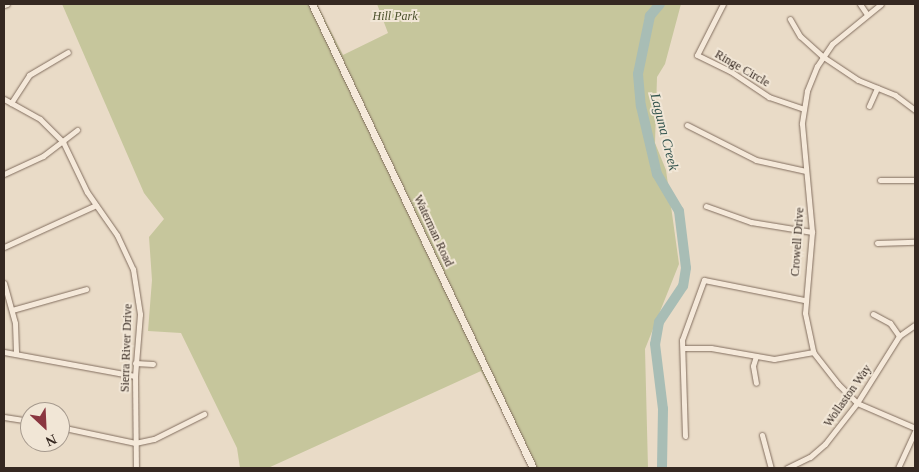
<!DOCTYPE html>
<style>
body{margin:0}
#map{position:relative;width:919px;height:472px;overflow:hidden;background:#e9dbc7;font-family:Georgia,serif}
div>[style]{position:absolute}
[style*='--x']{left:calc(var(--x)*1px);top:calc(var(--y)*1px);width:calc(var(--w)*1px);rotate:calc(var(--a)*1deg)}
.green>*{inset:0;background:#c6c69c}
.river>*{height:10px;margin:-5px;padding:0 5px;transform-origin:5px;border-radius:5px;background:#a8bdb5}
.roads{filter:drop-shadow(0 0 1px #826e5f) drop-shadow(0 0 1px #826e5f)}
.street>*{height:5px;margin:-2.5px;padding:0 2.5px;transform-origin:2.5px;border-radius:2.5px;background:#f5e9da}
.secondary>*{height:7px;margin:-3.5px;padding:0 3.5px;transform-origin:3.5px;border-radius:3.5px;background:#f5e9da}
span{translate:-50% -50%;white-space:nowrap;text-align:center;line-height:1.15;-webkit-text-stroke:4px #f1e6d6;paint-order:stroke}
.park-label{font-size:12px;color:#494f2a;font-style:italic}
.street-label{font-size:12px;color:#352821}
.water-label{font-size:14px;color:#32534d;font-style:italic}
.frame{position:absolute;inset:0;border:5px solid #352821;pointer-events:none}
.north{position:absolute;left:20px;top:402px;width:50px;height:50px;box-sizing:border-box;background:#f1e6d6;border:1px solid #a69a8e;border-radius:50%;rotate:155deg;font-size:14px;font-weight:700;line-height:20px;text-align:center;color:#352821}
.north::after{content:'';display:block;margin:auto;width:18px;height:22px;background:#8a3640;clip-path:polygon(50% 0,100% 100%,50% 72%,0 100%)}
</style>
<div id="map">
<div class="green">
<div style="clip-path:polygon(62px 4px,317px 4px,343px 55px,388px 33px,377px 4px,681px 4px,665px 64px,657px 77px,655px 143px,666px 170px,679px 264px,645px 349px,648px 468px,531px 468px,481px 371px,268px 468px,240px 468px,237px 448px,181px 333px,148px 331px,152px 280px,149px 237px,164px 219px,144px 193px)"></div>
</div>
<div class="river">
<div style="--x:660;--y:4;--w:16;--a:130"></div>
<div style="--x:650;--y:16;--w:59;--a:101.7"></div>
<div style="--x:638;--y:74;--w:32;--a:85"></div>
<div style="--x:641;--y:106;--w:70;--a:76.8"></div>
<div style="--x:657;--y:174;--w:43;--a:59.3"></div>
<div style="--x:679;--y:211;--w:57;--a:83"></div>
<div style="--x:686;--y:268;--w:18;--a:99"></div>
<div style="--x:683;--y:286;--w:43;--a:123.7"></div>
<div style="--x:659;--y:322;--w:22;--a:100"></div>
<div style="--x:655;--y:344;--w:65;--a:83"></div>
<div style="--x:663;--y:409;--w:59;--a:91"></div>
</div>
<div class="roads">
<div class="street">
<div style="--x:723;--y:4;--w:57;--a:117"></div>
<div style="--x:697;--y:55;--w:37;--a:26"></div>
<div style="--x:730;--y:71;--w:47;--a:33.7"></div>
<div style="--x:769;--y:97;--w:36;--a:19"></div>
<div style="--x:860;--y:4;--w:11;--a:56"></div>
<div style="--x:881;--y:4;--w:63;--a:140.8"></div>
<div style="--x:832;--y:44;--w:27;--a:124"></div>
<div style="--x:817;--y:66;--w:27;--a:112"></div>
<div style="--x:807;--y:91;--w:33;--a:99"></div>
<div style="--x:802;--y:124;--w:108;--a:84.7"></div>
<div style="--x:812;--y:232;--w:81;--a:94.9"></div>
<div style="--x:805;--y:313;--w:40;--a:78"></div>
<div style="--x:813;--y:352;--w:41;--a:52"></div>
<div style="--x:838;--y:384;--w:27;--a:45"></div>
<div style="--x:857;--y:403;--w:63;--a:23.3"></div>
<div style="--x:4;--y:5;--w:3;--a:-18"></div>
<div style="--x:790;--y:19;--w:20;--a:60"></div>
<div style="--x:800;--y:36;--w:30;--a:42"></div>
<div style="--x:822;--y:56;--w:43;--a:33.7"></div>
<div style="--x:858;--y:80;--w:40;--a:22"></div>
<div style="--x:895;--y:95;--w:25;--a:37"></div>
<div style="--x:4;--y:99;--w:41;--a:29.1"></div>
<div style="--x:40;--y:119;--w:33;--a:45"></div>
<div style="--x:63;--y:142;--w:55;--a:64.4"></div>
<div style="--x:87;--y:192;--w:52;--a:55.1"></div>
<div style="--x:117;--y:235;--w:38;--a:65"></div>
<div style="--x:133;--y:269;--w:46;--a:81.2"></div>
<div style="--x:140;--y:314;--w:62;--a:94.6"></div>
<div style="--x:135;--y:376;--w:92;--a:89.4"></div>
<div style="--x:11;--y:103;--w:33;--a:-57"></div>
<div style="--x:29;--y:75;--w:45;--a:-30.5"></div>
<div style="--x:869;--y:106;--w:20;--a:-66"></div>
<div style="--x:687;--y:125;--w:77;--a:26.9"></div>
<div style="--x:756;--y:160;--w:51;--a:12.4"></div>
<div style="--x:4;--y:174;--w:43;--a:-24.8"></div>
<div style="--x:43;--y:156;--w:43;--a:-37.4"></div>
<div style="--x:880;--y:180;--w:35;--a:0"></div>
<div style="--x:706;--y:206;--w:48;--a:19.6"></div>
<div style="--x:751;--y:222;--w:62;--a:9.3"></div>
<div style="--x:877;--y:243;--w:38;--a:-2"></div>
<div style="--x:4;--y:247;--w:101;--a:-24.5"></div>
<div style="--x:4;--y:283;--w:41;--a:74.6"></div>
<div style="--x:15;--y:323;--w:30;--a:88"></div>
<div style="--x:12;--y:310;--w:77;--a:-15.8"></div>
<div style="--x:873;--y:314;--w:19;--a:28"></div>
<div style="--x:890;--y:323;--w:16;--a:55"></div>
<div style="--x:683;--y:348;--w:28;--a:0"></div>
<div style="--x:711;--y:348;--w:64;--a:9.9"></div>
<div style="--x:774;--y:359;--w:40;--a:-10"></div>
<div style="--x:4;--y:352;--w:133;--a:10.4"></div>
<div style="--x:756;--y:356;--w:10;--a:107"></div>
<div style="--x:753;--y:366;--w:17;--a:80"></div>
<div style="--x:135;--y:363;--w:18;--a:3"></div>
<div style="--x:4;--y:417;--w:26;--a:9"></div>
<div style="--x:60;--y:427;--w:77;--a:12"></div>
<div style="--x:135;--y:443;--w:19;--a:-12"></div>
<div style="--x:154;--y:439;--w:56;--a:-26.6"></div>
<div style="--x:762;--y:435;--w:34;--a:75"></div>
<div style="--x:685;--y:436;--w:96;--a:-91.8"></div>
<div style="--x:682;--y:340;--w:64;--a:-69.9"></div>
<div style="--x:704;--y:280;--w:102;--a:11.3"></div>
<div style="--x:787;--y:468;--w:25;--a:-26"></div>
<div style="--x:810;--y:457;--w:20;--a:-41"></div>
<div style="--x:825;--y:444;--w:52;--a:-52"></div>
<div style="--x:857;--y:403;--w:79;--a:-57.9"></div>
<div style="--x:899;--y:336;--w:19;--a:-35"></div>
<div style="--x:898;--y:468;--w:41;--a:-65.3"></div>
</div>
<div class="secondary">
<div style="--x:312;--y:4;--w:514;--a:64.53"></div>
</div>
</div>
<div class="park-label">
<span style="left:395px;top:17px">Hill Park</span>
</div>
<div class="street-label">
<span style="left:742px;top:69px;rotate:30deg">Ringe Circle</span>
<span style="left:433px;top:231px;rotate:65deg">Waterman Road</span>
<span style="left:798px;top:242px;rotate:-86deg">Crowell Drive</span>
<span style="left:127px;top:348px;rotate:-88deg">Sierra River Drive</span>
<span style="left:848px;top:396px;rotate:-55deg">Wollaston Way</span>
</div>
<div class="water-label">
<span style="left:664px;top:132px;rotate:76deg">Laguna Creek</span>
</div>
<div class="frame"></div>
<div class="north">N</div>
</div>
